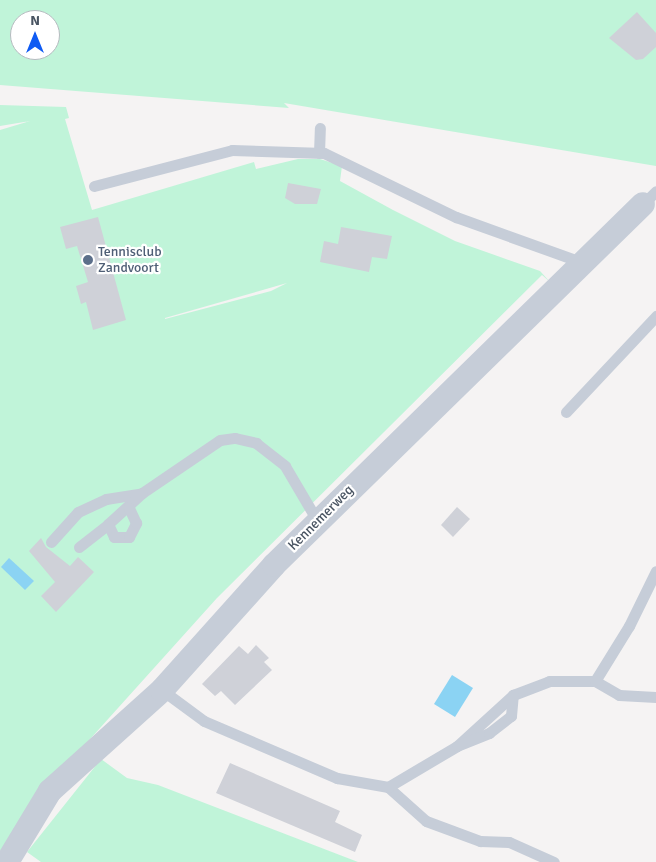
<!DOCTYPE html>
<style>
body{margin:0}
#map{position:relative;width:656px;height:862px;overflow:hidden;background:#f5f3f3;font-family:Signika,sans-serif}
div>[style]{position:absolute}
[style*='--x']{left:calc(var(--x)*1px);top:calc(var(--y)*1px);width:calc(var(--w)*1px);rotate:calc(var(--a)*1deg)}
.green>*{inset:0;background:#c0f4d9}
.water>*{inset:0;background:#8bd3f3}
.building>*{inset:0;background:#cfd1d8}
.lane>*{height:11px;margin:-5.5px;padding:0 5.5px;transform-origin:5.5px;border-radius:5.5px;background:#c6cdd8}
.street>*{height:24px;margin:-12px;padding:0 12px;transform-origin:12px;border-radius:12px;background:#c6cdd8}
.dots>*{width:14px;height:14px;translate:-50% -50%;box-sizing:border-box;border:2px solid #fff;border-radius:50%}
span{translate:-50% -50%;white-space:nowrap;text-align:center;line-height:1.15;-webkit-text-stroke:4.5px #fff;paint-order:stroke}
.service-label{font-size:14px;color:#4e5e75}
.left{translate:0 -50%;text-align:left}
.street-label{font-size:14px;color:#495462}
.north{position:absolute;left:10px;top:10px;width:50px;height:50px;box-sizing:border-box;background:#fff;border:1px solid #b6bbc0;border-radius:50%;rotate:0deg;font-size:14px;font-weight:700;line-height:20px;text-align:center;color:#495462}
.north::after{content:'';display:block;margin:auto;width:18px;height:22px;background:#0f5bf3;clip-path:polygon(50% 0,100% 100%,50% 72%,0 100%)}
</style>
<div id="map">
<div class="green">
<div style="clip-path:polygon(evenodd,0 0,656px 0,656px 166px,284px 103px,289px 108px,0 85px,0 0,20px 20px,50px 20px,50px 50px,20px 50px,20px 20px)"></div>
<div style="clip-path:polygon(evenodd,0 105px,66px 107px,69px 118px,65px 119px,92px 210px,254px 162px,256px 169px,298px 159px,320px 159px,342px 166px,340px 181px,393px 210px,455px 241px,540px 271px,550px 282px,542px 275px,217px 598px,73px 758px,0 851px,0 130px,30px 121px,0 126px,0 105px,287px 283px,271px 291px,165px 319px,165px 318px,287px 283px)"></div>
<div style="clip-path:polygon(101px 759px,127px 778px,158px 785px,358px 862px,41px 862px,27px 852px)"></div>
</div>
<div class="water">
<div style="clip-path:polygon(9px 558px,34px 581px,25px 590px,1px 567px)"></div>
<div style="clip-path:polygon(452px 675px,473px 688px,455px 717px,434px 704px)"></div>
</div>
<div class="building">
<div style="clip-path:polygon(637px 12px,656px 33px,656px 47px,643px 59px,636px 60px,609px 38px)"></div>
<div style="clip-path:polygon(288px 183px,321px 189px,317px 204px,295px 204px,285px 198px)"></div>
<div style="clip-path:polygon(98px 217px,126px 320px,93px 330px,86px 302px,81px 304px,76px 286px,88px 282px,77px 246px,66px 249px,60px 227px)"></div>
<div style="clip-path:polygon(341px 227px,392px 236px,387px 259px,372px 257px,369px 272px,320px 262px,324px 241px,338px 244px)"></div>
<div style="clip-path:polygon(457px 507px,470px 519px,453px 537px,441px 525px)"></div>
<div style="clip-path:polygon(41px 538px,46px 547px,70px 566px,78px 557px,94px 572px,56px 612px,41px 596px,55px 582px,29px 551px)"></div>
<div style="clip-path:polygon(256px 645px,269px 658px,264px 662px,272px 670px,235px 705px,221px 691px,215px 696px,202px 684px,239px 646px,248px 654px)"></div>
<div style="clip-path:polygon(230px 763px,340px 811px,335px 822px,362px 835px,355px 852px,216px 793px)"></div>
</div>
<div class="lane">
<div style="--x:319;--y:153;--w:25;--a:-88"></div>
<div style="--x:94;--y:186;--w:143;--a:-14.6"></div>
<div style="--x:232;--y:150;--w:92;--a:1.9"></div>
<div style="--x:324;--y:153;--w:147;--a:25.9"></div>
<div style="--x:456;--y:217;--w:133;--a:19.8"></div>
<div style="--x:643;--y:204;--w:18;--a:-45"></div>
<div style="--x:566;--y:412;--w:132;--a:-46.8"></div>
<div style="--x:142;--y:493;--w:94;--a:-34.2"></div>
<div style="--x:220;--y:440;--w:15;--a:-8"></div>
<div style="--x:235;--y:438;--w:22;--a:13"></div>
<div style="--x:256;--y:443;--w:37;--a:38"></div>
<div style="--x:285;--y:466;--w:65;--a:59.5"></div>
<div style="--x:51;--y:542;--w:40;--a:-48"></div>
<div style="--x:78;--y:512;--w:31;--a:-25"></div>
<div style="--x:106;--y:499;--w:36;--a:-9"></div>
<div style="--x:142;--y:493;--w:46;--a:137.6"></div>
<div style="--x:79;--y:547;--w:37;--a:-38"></div>
<div style="--x:108;--y:524;--w:14;--a:65"></div>
<div style="--x:114;--y:537;--w:15;--a:0"></div>
<div style="--x:129;--y:537;--w:16;--a:-63"></div>
<div style="--x:136;--y:523;--w:17;--a:-115"></div>
<div style="--x:595;--y:681;--w:65;--a:-58.3"></div>
<div style="--x:629;--y:626;--w:61;--a:-63.9"></div>
<div style="--x:162;--y:690;--w:52;--a:36.4"></div>
<div style="--x:204;--y:721;--w:145;--a:23.2"></div>
<div style="--x:337;--y:778;--w:52;--a:10"></div>
<div style="--x:388;--y:787;--w:51;--a:41.8"></div>
<div style="--x:426;--y:821;--w:58;--a:20.3"></div>
<div style="--x:480;--y:841;--w:29;--a:2"></div>
<div style="--x:509;--y:842;--w:49;--a:24"></div>
<div style="--x:457;--y:746;--w:76;--a:-42.3"></div>
<div style="--x:513;--y:695;--w:39;--a:-21"></div>
<div style="--x:549;--y:681;--w:46;--a:0"></div>
<div style="--x:595;--y:681;--w:28;--a:30"></div>
<div style="--x:619;--y:695;--w:37;--a:3"></div>
<div style="--x:388;--y:787;--w:80;--a:-30.7"></div>
<div style="--x:457;--y:746;--w:35;--a:-22"></div>
<div style="--x:489;--y:733;--w:28;--a:-38"></div>
<div style="--x:511;--y:716;--w:21;--a:-85"></div>
</div>
<div class="street">
<div style="--x:7;--y:862;--w:83;--a:-58.8"></div>
<div style="--x:50;--y:791;--w:151;--a:-42"></div>
<div style="--x:162;--y:690;--w:168;--a:-48.1"></div>
<div style="--x:274;--y:565;--w:516;--a:-44.37"></div>
</div>
<div class="dots">
<div style="left:88px;top:260px;background:#5c6f8a"></div>
</div>
<div class="service-label">
<span class="left" style="left:98px;top:260px">Tennisclub<br>Zandvoort</span>
</div>
<div class="street-label">
<span style="left:321px;top:518px;rotate:-45deg">Kennemerweg</span>
</div>
<div class="north">N</div>
</div>
